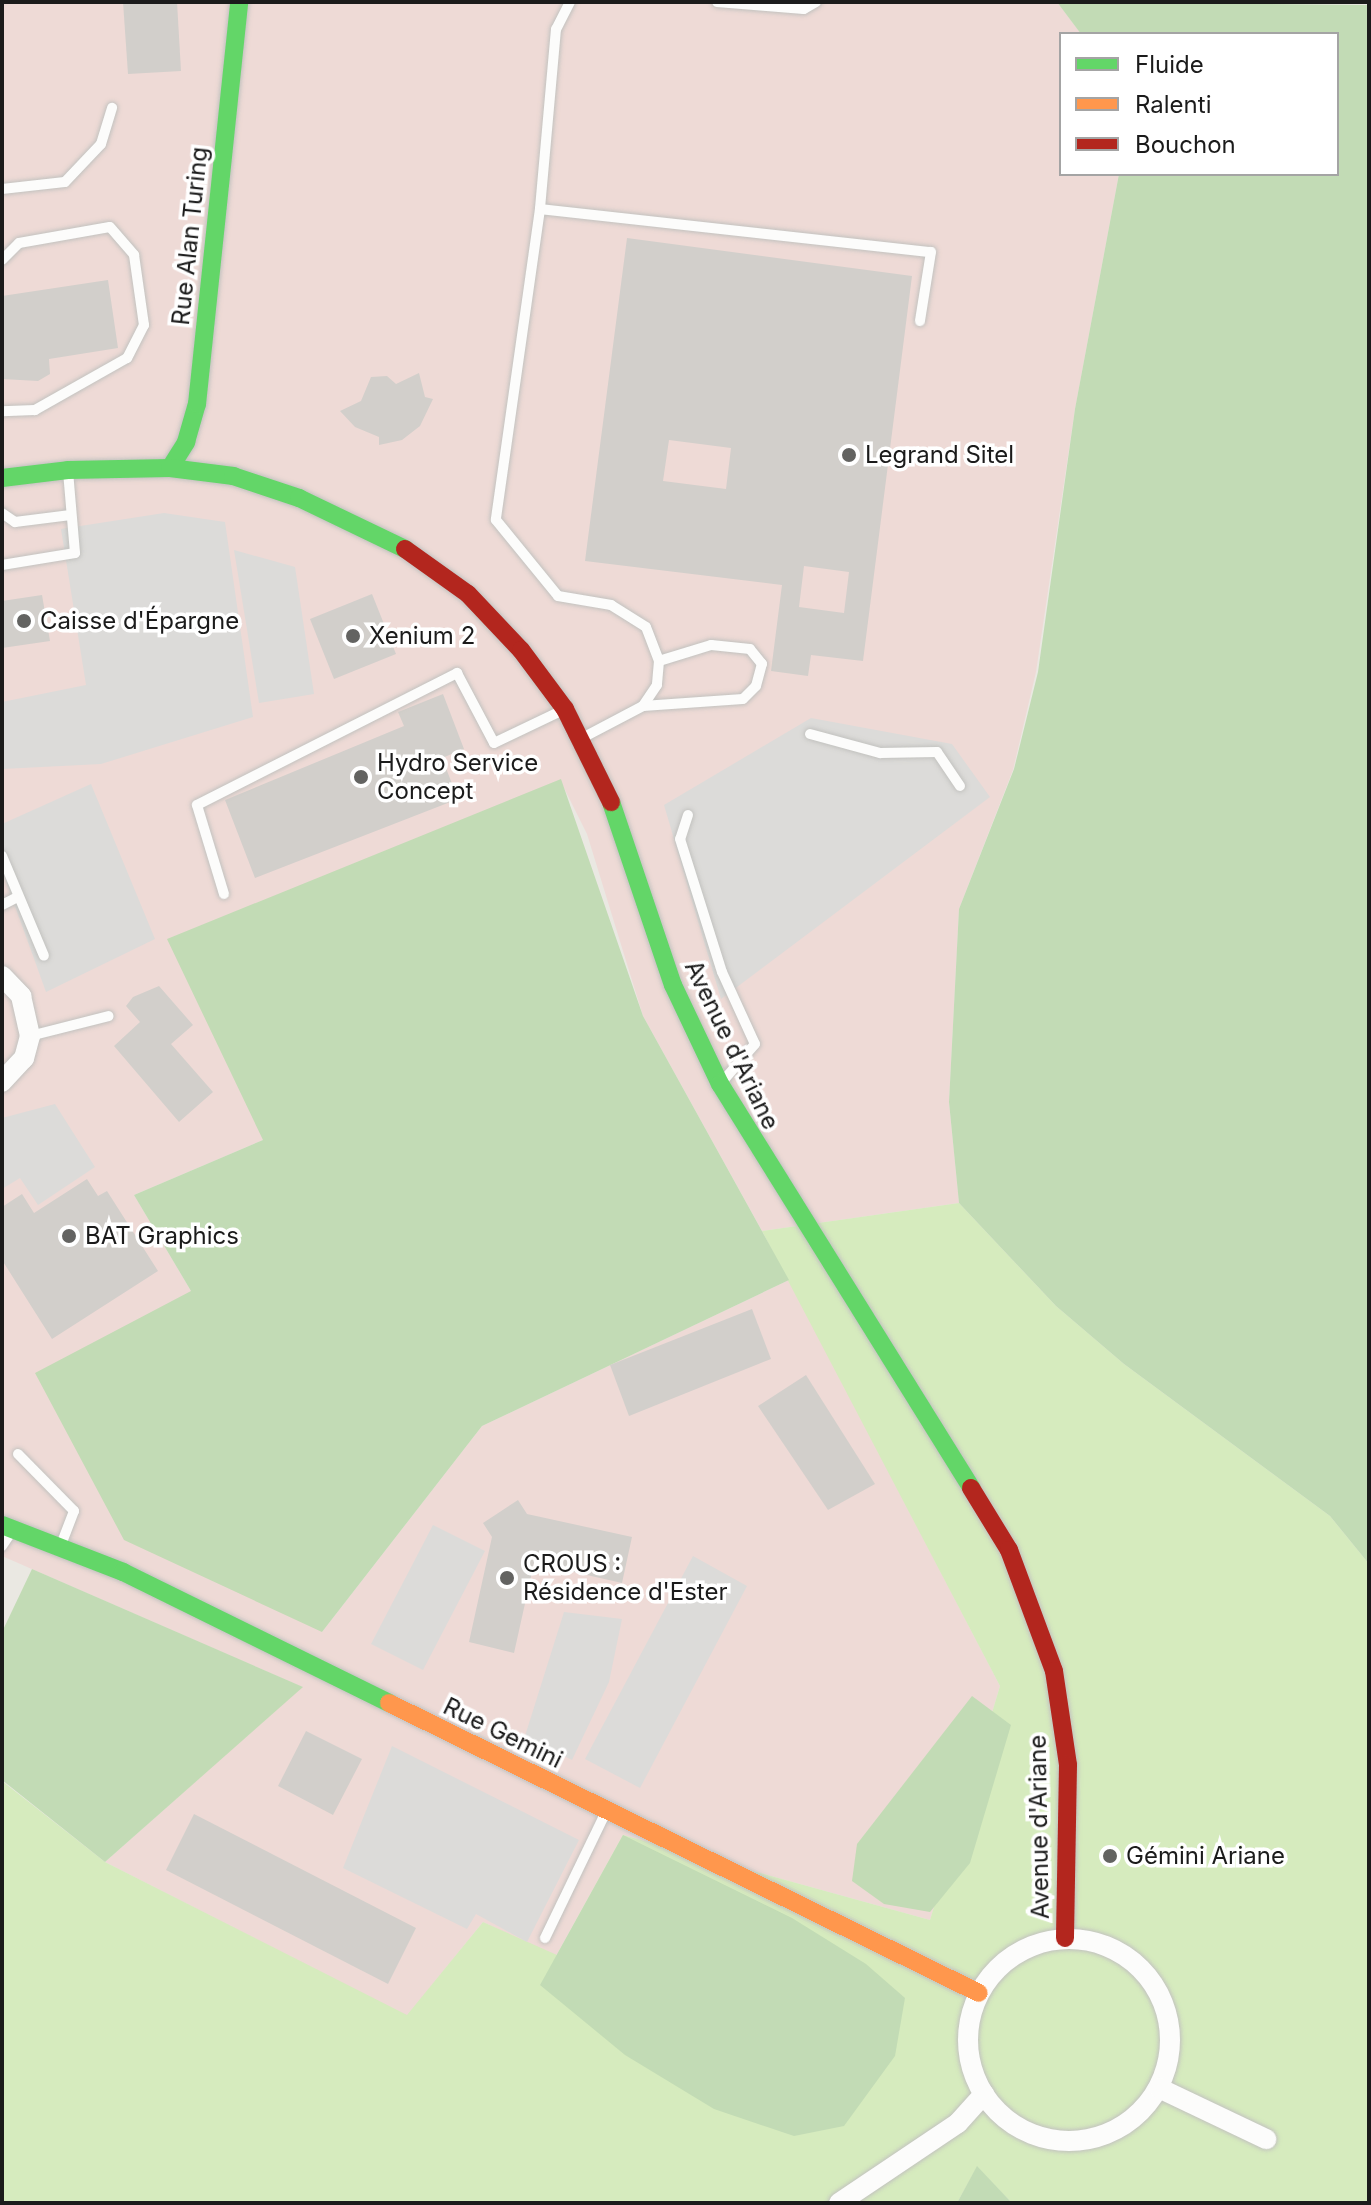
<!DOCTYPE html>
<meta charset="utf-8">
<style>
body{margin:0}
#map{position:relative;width:1371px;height:2205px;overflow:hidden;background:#eae8e2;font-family:Inter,sans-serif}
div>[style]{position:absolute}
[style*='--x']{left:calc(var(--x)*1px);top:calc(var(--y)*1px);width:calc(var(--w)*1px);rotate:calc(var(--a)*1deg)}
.commercial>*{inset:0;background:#eedad6}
.grass>*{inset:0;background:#d6ebbe}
.forest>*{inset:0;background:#c2dbb5}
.parking>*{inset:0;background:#dcdbd9}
.building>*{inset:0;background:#d2cfcb}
.roads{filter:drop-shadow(0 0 2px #c2c2bf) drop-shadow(0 0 2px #c2c2bf)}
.lane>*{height:10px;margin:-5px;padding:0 5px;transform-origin:5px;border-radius:5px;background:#fcfcfb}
.street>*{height:20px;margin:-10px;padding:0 10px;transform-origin:10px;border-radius:10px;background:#fcfcfb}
.street>.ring{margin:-10px;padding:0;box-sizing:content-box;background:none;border:20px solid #fcfcfb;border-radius:50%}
.fast>*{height:18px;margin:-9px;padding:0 9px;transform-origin:9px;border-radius:9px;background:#63d668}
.slow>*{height:18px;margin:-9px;padding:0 9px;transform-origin:9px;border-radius:9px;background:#ff974d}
.jam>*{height:18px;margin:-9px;padding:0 9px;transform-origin:9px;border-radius:9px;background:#b3261e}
.dots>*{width:22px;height:22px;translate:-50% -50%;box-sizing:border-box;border:4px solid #fff;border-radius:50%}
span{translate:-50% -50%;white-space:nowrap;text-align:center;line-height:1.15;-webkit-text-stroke:7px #fff;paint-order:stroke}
.street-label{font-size:24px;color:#1b1b1b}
.poi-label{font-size:24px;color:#1b1b1b}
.left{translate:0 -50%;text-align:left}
.frame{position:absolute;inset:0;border:4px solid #1b1b1b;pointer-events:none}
.legend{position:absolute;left:1059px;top:32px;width:280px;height:144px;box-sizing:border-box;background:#fff;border:2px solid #a4a4a4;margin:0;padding:10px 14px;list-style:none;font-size:24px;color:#1b1b1b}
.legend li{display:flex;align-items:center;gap:16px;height:40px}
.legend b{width:40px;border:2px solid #a4a4a4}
</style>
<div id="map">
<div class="commercial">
<div style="clip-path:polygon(2px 2px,1057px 2px,1081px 34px,1061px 34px,1061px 174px,1119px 174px,1075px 409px,1036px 672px,1013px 770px,959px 909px,949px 1102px,959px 1203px,762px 1231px,643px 1016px,587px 834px,560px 780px,263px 1140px,134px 1195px,191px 1291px,322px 1632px,482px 1426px,789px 1280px,1000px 1686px,930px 1920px,623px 1835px,556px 1956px,483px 1922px,407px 2016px,105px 1862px,302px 1687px,2px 1556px)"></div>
</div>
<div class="grass">
<div style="clip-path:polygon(959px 1203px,1056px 1306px,1124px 1364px,1330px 1516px,1369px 1564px,1369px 2203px,1012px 2203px,977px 2167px,957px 2203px,2px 2203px,2px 1781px,105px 1862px,407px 2015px,483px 1922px,557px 1955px,623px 1835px,930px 1920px,1000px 1686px,762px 1231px)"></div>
</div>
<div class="forest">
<div style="clip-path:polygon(1057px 2px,1369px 5px,1369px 1564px,1330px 1516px,1124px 1364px,1056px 1306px,959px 1203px,949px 1102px,959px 909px,1014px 769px,1038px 672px,1075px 409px,1119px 174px,1337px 174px,1337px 34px,1081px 34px)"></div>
<div style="clip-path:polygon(561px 779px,643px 1016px,789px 1280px,482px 1426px,322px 1632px,124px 1540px,35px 1373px,191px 1291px,134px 1195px,263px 1140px,167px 939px)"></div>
<div style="clip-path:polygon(32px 1569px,303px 1687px,105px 1862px,2px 1780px,2px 1632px)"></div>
<div style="clip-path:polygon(972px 1696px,1011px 1725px,970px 1863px,930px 1912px,884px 1904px,852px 1881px,857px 1844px)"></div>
<div style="clip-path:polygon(623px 1835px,792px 1918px,866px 1964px,905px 1998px,895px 2056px,844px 2126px,794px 2136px,714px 2109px,625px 2055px,540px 1985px)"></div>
<div style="clip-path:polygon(977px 2166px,1012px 2203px,957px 2203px)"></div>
</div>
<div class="parking">
<div style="clip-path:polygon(164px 513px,225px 522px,253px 717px,101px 764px,2px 769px,2px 702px,86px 685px,61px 529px)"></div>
<div style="clip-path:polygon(234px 550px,295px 567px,314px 694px,259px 703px)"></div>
<div style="clip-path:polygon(811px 718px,952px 744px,990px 797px,721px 999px,664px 805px)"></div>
<div style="clip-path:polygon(91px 784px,155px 939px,46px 992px,2px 870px,2px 824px)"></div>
<div style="clip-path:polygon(55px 1104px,95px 1167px,38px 1205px,20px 1178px,2px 1189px,2px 1118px)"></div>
<div style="clip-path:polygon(433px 1525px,485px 1551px,423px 1670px,371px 1644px)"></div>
<div style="clip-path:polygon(693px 1556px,747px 1586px,640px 1788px,585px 1759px)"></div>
<div style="clip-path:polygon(564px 1612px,622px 1619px,609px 1682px,572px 1760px,525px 1736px)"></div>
<div style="clip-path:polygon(392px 1746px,579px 1840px,527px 1942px,476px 1914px,467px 1929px,343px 1868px)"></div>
</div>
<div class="building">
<div style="clip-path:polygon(123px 2px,177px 2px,181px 71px,128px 74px)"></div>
<div style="clip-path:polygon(evenodd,627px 238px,912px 276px,863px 661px,811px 655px,808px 676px,771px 671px,782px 585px,585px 561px,627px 238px,669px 440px,731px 448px,726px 489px,663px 481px,669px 440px,627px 238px,804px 566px,849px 572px,844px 613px,799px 607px,804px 566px)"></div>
<div style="clip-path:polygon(108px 280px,118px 348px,49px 359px,50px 374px,38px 381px,2px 379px,2px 296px)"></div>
<div style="clip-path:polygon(419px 373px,425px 397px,433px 399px,420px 426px,402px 440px,379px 445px,379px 437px,355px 427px,340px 411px,361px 401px,371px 377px,387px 376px,396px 384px)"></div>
<div style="clip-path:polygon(372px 594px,396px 654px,334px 679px,310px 619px)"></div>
<div style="clip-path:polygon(42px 595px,50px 641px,2px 648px,2px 601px)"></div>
<div style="clip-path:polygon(443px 694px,464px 749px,442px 758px,458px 799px,255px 878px,225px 800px,404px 726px,398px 712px)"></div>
<div style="clip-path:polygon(159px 986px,193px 1025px,171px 1044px,213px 1092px,179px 1122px,114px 1046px,140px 1022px,126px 1006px,133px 997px)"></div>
<div style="clip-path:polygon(87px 1179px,98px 1196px,107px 1191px,158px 1271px,52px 1339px,2px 1260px,2px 1207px,22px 1194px,34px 1213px)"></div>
<div style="clip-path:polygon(752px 1309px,771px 1359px,629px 1416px,610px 1365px)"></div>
<div style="clip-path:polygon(806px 1375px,875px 1484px,828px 1510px,758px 1406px)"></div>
<div style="clip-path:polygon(518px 1500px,527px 1514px,632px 1537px,622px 1583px,534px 1563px,514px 1653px,469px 1642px,492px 1537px,483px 1523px)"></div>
<div style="clip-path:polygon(306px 1731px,362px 1759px,333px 1815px,278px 1786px)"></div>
<div style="clip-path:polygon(194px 1814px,416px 1928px,388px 1984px,166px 1870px)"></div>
</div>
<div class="roads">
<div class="lane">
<div style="--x:570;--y:2;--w:30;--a:117"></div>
<div style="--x:556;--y:29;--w:181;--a:95.1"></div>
<div style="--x:540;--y:209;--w:314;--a:98.1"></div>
<div style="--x:496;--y:520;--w:98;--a:50.8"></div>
<div style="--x:558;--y:596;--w:54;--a:9.6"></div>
<div style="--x:611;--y:605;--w:41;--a:32.2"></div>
<div style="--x:646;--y:627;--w:36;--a:69"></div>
<div style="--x:659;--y:661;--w:24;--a:95"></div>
<div style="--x:657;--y:685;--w:25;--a:124"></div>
<div style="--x:643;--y:706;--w:69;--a:152.3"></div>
<div style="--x:717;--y:2;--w:87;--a:4.6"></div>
<div style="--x:804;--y:9;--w:14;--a:-30"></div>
<div style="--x:2;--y:189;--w:63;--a:-6.3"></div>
<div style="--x:65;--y:182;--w:52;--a:-46.5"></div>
<div style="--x:101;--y:144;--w:38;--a:-73"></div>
<div style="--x:540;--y:209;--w:393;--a:6.3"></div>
<div style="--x:931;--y:252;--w:70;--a:99.1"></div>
<div style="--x:2;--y:260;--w:24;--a:-45"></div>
<div style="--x:19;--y:243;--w:92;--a:-10"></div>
<div style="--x:110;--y:227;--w:37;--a:49"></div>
<div style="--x:134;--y:255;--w:71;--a:81.9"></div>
<div style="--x:144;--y:325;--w:37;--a:117"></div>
<div style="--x:127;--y:358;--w:106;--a:150.5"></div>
<div style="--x:35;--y:410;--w:33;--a:178"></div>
<div style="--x:2;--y:513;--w:16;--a:35"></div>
<div style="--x:15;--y:522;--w:56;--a:-7.1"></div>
<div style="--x:2;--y:565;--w:74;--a:-9.3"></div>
<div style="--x:75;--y:553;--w:81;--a:-94.9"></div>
<div style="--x:643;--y:706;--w:100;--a:-4"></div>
<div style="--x:743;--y:699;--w:18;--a:-45"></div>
<div style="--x:756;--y:686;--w:23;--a:-75"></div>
<div style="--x:762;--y:664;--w:19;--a:-129"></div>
<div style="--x:750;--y:649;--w:39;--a:-174"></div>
<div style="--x:711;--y:645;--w:54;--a:162.9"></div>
<div style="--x:810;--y:734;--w:73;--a:15.2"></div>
<div style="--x:880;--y:753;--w:57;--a:-1"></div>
<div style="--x:937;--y:752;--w:41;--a:55.9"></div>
<div style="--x:688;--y:815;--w:25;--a:108"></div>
<div style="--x:680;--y:839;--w:139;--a:72.5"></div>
<div style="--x:722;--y:972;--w:79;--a:65.4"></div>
<div style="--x:755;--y:1044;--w:50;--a:131"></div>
<div style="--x:2;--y:856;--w:108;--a:67.2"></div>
<div style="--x:224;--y:894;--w:93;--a:-106.9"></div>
<div style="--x:197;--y:805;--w:292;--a:-26.9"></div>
<div style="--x:457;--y:673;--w:79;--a:62.1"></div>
<div style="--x:494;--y:743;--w:76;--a:-25.6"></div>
<div style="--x:2;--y:905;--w:18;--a:-27"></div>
<div style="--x:30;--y:1036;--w:81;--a:-14.2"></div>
<div style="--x:18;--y:1454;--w:80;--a:45.5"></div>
<div style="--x:74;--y:1511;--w:39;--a:111"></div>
<div style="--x:2;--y:1546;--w:18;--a:-56"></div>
<div style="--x:545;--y:1938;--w:142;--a:-64.2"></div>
</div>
<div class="street">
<div style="--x:2;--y:976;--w:28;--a:46"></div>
<div style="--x:21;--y:996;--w:41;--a:77.3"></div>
<div style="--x:30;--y:1036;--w:23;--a:105"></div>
<div style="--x:24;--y:1058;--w:33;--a:133"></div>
<div class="ring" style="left:968px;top:1939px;width:182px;height:182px"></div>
<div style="--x:1159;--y:2088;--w:119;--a:25.5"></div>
<div style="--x:839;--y:2203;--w:143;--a:-33.9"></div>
<div style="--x:958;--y:2123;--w:39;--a:-48"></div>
</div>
<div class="fast">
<div style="--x:170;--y:468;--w:31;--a:-58"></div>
<div style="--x:186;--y:442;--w:40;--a:-74"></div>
<div style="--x:197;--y:404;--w:404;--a:-84"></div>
<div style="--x:2;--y:478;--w:66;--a:-6.9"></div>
<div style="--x:68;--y:470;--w:102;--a:-1.1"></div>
<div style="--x:170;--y:468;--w:64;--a:7.2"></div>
<div style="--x:233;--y:476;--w:70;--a:18.4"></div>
<div style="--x:299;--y:498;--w:118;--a:25.7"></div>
<div style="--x:611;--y:802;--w:193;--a:71.3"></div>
<div style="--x:673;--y:985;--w:110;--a:64.6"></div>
<div style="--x:720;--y:1084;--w:476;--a:58.1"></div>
<div style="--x:2;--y:1525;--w:130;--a:21.2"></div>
<div style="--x:123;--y:1572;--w:297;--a:26.2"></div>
</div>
<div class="slow">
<div style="--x:389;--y:1703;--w:657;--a:26.18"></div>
</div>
<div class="jam">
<div style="--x:405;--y:549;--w:77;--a:35.5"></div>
<div style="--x:468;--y:594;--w:77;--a:46.6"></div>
<div style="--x:521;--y:650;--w:74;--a:53.3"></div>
<div style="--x:565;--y:709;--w:104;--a:63.7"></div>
<div style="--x:971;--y:1488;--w:73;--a:58.5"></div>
<div style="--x:1009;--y:1550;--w:129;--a:69.6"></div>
<div style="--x:1054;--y:1671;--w:95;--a:81.5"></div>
<div style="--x:1068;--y:1765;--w:173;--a:91"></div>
</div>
</div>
<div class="dots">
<div style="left:849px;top:455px;background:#636361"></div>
<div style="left:24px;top:621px;background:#636361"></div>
<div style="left:353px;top:636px;background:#636361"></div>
<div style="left:361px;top:777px;background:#636361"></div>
<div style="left:69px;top:1236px;background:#636361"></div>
<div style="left:507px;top:1578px;background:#636361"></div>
<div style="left:1110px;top:1856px;background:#636361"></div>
</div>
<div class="street-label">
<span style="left:190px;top:236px;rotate:-84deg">Rue Alan Turing</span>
<span style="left:732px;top:1045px;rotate:64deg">Avenue d'Ariane</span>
<span style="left:503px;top:1733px;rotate:26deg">Rue Gemini</span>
<span style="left:1039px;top:1827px;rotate:-91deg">Avenue d'Ariane</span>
</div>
<div class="poi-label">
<span class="left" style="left:865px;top:455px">Legrand Sitel</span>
<span class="left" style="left:40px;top:621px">Caisse d'Épargne</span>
<span class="left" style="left:369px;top:636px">Xenium 2</span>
<span class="left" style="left:377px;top:777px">Hydro Service<br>Concept</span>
<span class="left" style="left:85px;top:1236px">BAT Graphics</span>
<span class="left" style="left:523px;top:1578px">CROUS :<br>Résidence d'Ester</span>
<span class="left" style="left:1126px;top:1856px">Gémini Ariane</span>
</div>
<div class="frame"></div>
<ul class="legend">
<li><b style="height:10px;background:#63d668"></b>Fluide</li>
<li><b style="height:10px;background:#ff974d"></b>Ralenti</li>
<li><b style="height:10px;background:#b3261e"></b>Bouchon</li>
</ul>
</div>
